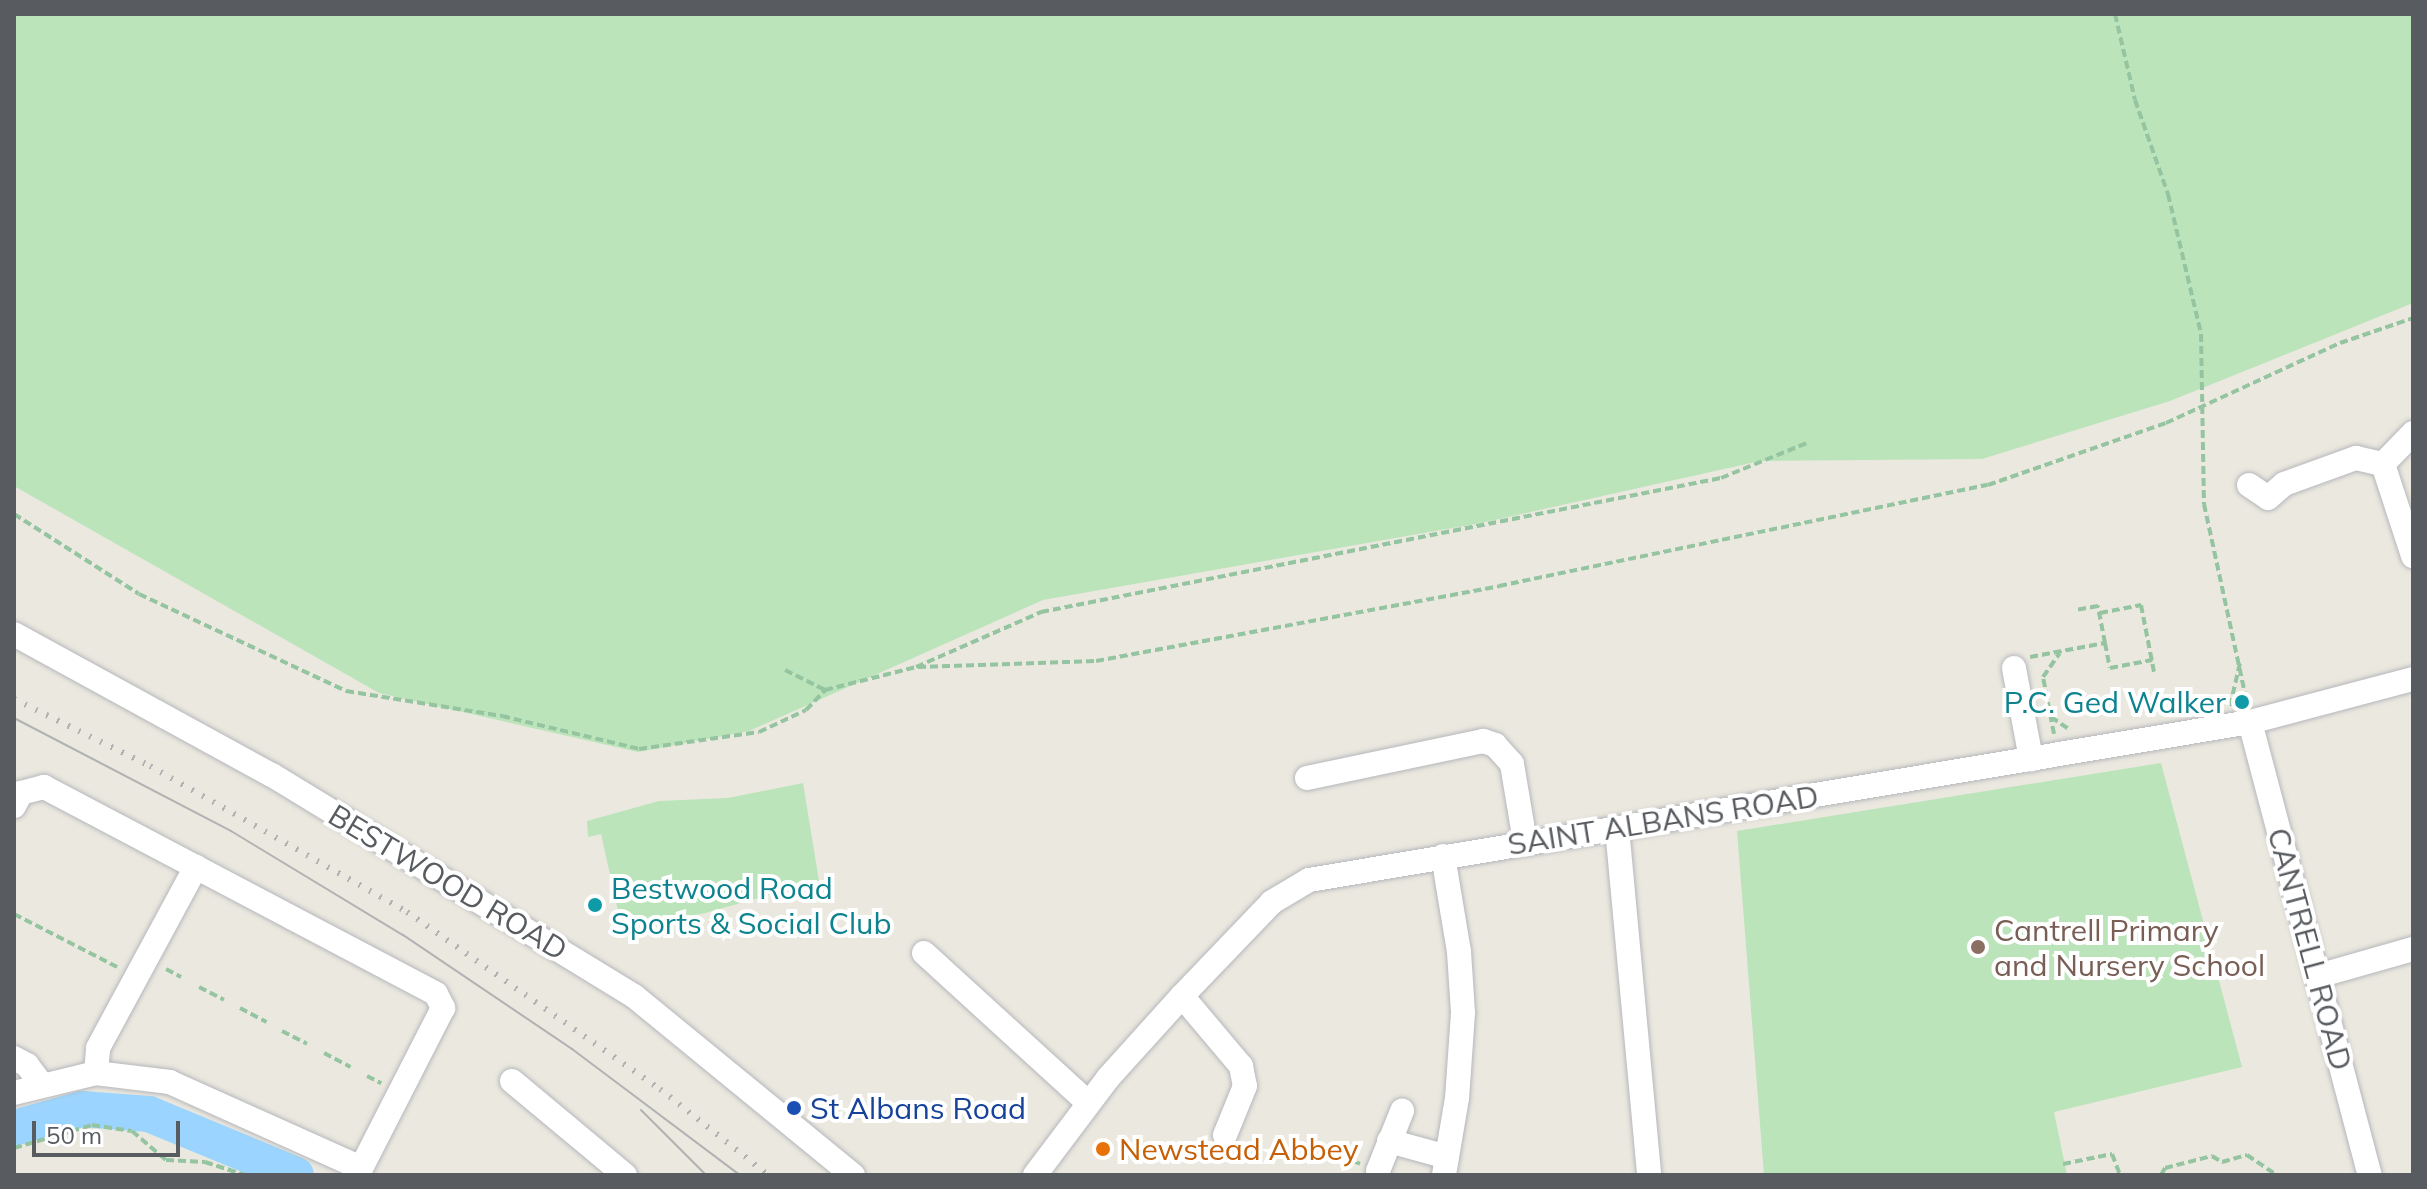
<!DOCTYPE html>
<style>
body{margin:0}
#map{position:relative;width:2427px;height:1189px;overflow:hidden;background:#ebe8df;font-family:Mulish,sans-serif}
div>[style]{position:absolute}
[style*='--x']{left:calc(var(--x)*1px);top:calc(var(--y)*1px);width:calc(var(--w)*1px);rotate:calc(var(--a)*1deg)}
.green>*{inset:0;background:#bbe4ba}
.river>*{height:36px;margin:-18px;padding:0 18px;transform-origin:18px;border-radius:18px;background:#9bd5ff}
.path>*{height:4px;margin-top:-2px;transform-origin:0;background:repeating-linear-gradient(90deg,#94c4a0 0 8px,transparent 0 12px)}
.roads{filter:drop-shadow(0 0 2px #b5b7bc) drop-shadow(0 0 2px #b5b7bc)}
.minor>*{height:24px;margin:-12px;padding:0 12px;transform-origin:12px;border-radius:12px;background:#fff}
.tram>*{height:2px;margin:-1px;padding:0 1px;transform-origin:1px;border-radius:1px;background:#b1b2b2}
.rail>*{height:6px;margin-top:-3px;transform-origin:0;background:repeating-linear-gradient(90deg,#b1b2b2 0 2px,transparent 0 12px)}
.dots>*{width:22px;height:22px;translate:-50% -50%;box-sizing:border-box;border:4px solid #fff;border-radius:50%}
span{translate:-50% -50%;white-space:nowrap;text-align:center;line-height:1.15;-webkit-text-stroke:8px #fff;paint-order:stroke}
.culture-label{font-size:30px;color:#0d838f}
.right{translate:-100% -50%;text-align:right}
.left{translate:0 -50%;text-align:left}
.street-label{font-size:30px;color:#585c60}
.education-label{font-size:30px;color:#785e54}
.transit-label{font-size:30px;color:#164399}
.food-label{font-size:30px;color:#c56008}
.frame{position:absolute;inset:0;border:16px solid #585c60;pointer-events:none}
.scale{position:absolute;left:32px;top:1121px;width:148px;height:36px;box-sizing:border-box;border:4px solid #585c60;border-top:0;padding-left:10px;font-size:24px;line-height:28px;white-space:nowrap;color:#585c60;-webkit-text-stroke:6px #fff;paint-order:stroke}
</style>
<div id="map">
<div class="green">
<div style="clip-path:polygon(14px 14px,2413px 14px,2413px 303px,2170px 401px,1982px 459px,1760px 461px,1481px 523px,1043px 600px,749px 731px,638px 752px,379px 693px,14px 486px)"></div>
<div style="clip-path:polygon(2161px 763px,2242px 1067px,2054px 1112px,2067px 1175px,1764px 1175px,1737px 831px)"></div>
<div style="clip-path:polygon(803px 783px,819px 881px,705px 913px,622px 929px,601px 834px,588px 837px,587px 821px,659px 801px,728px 798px)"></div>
</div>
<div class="river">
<div style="--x:14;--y:1128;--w:71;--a:-15.6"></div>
<div style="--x:82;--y:1109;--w:67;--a:4.3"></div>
<div style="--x:149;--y:1114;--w:159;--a:22.5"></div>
</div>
<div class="path">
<div style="--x:2115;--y:14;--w:88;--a:76.9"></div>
<div style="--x:2135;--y:100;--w:100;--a:70.7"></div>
<div style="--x:2168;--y:194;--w:144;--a:76.7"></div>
<div style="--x:2201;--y:334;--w:170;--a:89"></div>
<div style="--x:2204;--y:504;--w:204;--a:77.8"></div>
<div style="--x:14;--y:514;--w:148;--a:32.6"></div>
<div style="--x:139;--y:594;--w:229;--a:25.1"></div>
<div style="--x:346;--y:691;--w:158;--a:9.1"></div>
<div style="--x:502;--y:716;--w:141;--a:13.5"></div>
<div style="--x:639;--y:749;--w:121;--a:-8.1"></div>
<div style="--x:759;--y:732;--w:52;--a:-25.1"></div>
<div style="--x:806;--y:710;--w:28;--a:-46"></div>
<div style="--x:825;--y:690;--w:94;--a:-14.2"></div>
<div style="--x:916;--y:667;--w:137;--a:-23.7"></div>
<div style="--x:1041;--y:612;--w:693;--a:-11.15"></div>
<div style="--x:1721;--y:478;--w:95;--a:-22.2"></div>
<div style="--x:2100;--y:613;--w:42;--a:-11"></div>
<div style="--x:2141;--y:605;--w:68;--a:79"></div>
<div style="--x:2105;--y:643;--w:25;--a:79"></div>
<div style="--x:2110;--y:668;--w:43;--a:-10.8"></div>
<div style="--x:2030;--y:657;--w:76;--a:-10.6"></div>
<div style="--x:2105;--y:643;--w:38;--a:-101"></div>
<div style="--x:2098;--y:606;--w:23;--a:170"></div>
<div style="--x:918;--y:667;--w:178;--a:-1.9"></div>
<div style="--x:1096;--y:661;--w:410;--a:-10.5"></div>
<div style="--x:1499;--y:586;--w:499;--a:-11.7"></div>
<div style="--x:1988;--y:485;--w:188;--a:-19.2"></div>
<div style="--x:2166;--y:423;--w:192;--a:-24.7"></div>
<div style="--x:2340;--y:343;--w:77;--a:-18.9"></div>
<div style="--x:785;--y:670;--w:45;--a:26.6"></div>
<div style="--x:2230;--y:706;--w:44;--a:-76.9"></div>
<div style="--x:2051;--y:717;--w:23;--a:34"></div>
<div style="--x:2054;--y:734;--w:58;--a:-100.9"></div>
<div style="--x:2043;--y:677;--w:29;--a:-55"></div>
<div style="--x:14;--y:914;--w:116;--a:27.2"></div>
<div style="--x:166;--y:969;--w:17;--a:28"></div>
<div style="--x:199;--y:987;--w:28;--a:27"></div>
<div style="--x:240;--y:1008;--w:30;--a:28"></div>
<div style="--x:282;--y:1031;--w:28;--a:27"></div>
<div style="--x:324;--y:1053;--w:30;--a:28"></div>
<div style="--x:367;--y:1076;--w:16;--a:27"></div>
<div style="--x:14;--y:1148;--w:81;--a:-16.4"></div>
<div style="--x:92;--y:1125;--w:40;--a:8.5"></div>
<div style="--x:132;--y:1131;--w:45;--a:40.5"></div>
<div style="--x:166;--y:1160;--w:39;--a:3"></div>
<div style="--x:205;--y:1162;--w:42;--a:18"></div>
<div style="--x:1332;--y:1153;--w:30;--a:21"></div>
<div style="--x:2063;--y:1164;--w:50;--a:-11.5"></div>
<div style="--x:2112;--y:1154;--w:22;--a:69"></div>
<div style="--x:2161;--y:1175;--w:8;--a:-60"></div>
<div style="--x:2165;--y:1168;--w:49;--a:-14.3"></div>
<div style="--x:2212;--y:1156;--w:12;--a:31"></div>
<div style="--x:2222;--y:1162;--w:26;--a:-16"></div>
<div style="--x:2247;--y:1155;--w:36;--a:34"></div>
</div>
<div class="roads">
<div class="minor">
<div style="--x:2383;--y:464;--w:97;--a:71.9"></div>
<div style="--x:2383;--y:464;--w:43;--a:-45.9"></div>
<div style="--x:2249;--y:485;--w:23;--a:34"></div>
<div style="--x:2268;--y:498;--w:21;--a:-41"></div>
<div style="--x:2284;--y:484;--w:77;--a:-19.9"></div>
<div style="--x:2356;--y:458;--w:28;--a:13"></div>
<div style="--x:14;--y:634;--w:294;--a:28.7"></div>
<div style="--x:272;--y:775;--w:424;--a:31.4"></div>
<div style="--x:634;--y:996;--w:283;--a:39.3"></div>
<div style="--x:2014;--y:668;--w:93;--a:79.4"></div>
<div style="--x:2250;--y:722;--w:469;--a:75.2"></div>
<div style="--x:1307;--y:778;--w:180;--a:-11.9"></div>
<div style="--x:1483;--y:741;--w:13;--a:18"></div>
<div style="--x:1495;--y:745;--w:25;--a:48"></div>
<div style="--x:1512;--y:764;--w:79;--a:80.5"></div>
<div style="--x:14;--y:806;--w:15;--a:-62"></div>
<div style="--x:21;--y:793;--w:24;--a:-15"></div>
<div style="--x:44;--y:787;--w:443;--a:27.8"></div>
<div style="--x:436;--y:994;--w:16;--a:63"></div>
<div style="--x:443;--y:1008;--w:180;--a:117.1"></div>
<div style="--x:361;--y:1168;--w:209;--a:-155.8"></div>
<div style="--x:170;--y:1082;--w:75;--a:-173.1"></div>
<div style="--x:96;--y:1073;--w:84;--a:166.3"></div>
<div style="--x:1617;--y:828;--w:348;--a:84.7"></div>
<div style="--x:1443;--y:856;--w:97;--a:80.5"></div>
<div style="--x:1459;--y:952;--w:61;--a:86.2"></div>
<div style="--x:1463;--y:1013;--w:85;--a:94"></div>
<div style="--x:1457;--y:1098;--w:78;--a:99.6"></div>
<div style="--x:924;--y:953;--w:222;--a:42.4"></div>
<div style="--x:2318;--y:976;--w:99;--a:-15.9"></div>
<div style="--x:1182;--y:996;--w:92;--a:49.9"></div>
<div style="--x:1241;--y:1066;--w:20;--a:79"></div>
<div style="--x:1245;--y:1086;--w:53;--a:112.2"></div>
<div style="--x:14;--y:1058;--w:15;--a:28"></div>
<div style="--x:27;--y:1065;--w:25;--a:53"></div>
<div style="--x:96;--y:1073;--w:25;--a:-85"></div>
<div style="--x:98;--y:1048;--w:206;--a:-61.6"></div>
<div style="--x:512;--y:1081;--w:147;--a:39.8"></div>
<div style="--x:1389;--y:1141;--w:60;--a:15.4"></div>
<div style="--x:1378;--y:1171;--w:65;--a:-68.2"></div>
<div style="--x:1035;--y:1175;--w:121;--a:-53"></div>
<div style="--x:1108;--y:1078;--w:110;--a:-47.9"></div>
<div style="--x:1182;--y:996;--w:130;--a:-46.2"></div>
<div style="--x:1272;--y:902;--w:43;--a:-30.7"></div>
<div style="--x:1309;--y:880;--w:954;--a:-9.53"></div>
<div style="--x:2250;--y:722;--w:169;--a:-14.8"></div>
</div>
</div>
<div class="tram">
<div style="--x:14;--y:718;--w:245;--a:27.5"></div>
<div style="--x:231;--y:831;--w:201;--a:31.2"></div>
<div style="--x:403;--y:935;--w:204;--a:34"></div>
<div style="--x:572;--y:1049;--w:210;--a:36.9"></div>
<div style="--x:641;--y:1110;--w:92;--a:45"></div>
</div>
<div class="rail">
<div style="--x:14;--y:699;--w:152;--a:26.2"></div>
<div style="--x:150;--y:766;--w:296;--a:29.6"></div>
<div style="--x:407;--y:912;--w:309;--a:35"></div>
<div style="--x:660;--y:1089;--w:138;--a:38.5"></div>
</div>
<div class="dots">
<div style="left:2242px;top:702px;background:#0f9aa8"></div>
<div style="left:595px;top:905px;background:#0f9aa8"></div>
<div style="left:1978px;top:947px;background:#8d6e63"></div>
<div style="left:794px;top:1108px;background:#1a4fb4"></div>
<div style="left:1103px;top:1149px;background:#e8710a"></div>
</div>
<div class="culture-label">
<span class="right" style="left:2226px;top:702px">P.C. Ged Walker</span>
<span class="left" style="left:611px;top:905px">Bestwood Road<br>Sports &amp; Social Club</span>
</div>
<div class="street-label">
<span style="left:1663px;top:820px;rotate:-9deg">SAINT ALBANS ROAD</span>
<span style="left:448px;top:882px;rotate:31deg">BESTWOOD ROAD</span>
<span style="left:2310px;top:949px;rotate:75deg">CANTRELL ROAD</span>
</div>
<div class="education-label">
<span class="left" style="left:1994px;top:947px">Cantrell Primary<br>and Nursery School</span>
</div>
<div class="transit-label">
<span class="left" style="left:810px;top:1108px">St Albans Road</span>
</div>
<div class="food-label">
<span class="left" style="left:1119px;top:1149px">Newstead Abbey</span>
</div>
<div class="frame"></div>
<div class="scale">50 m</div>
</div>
